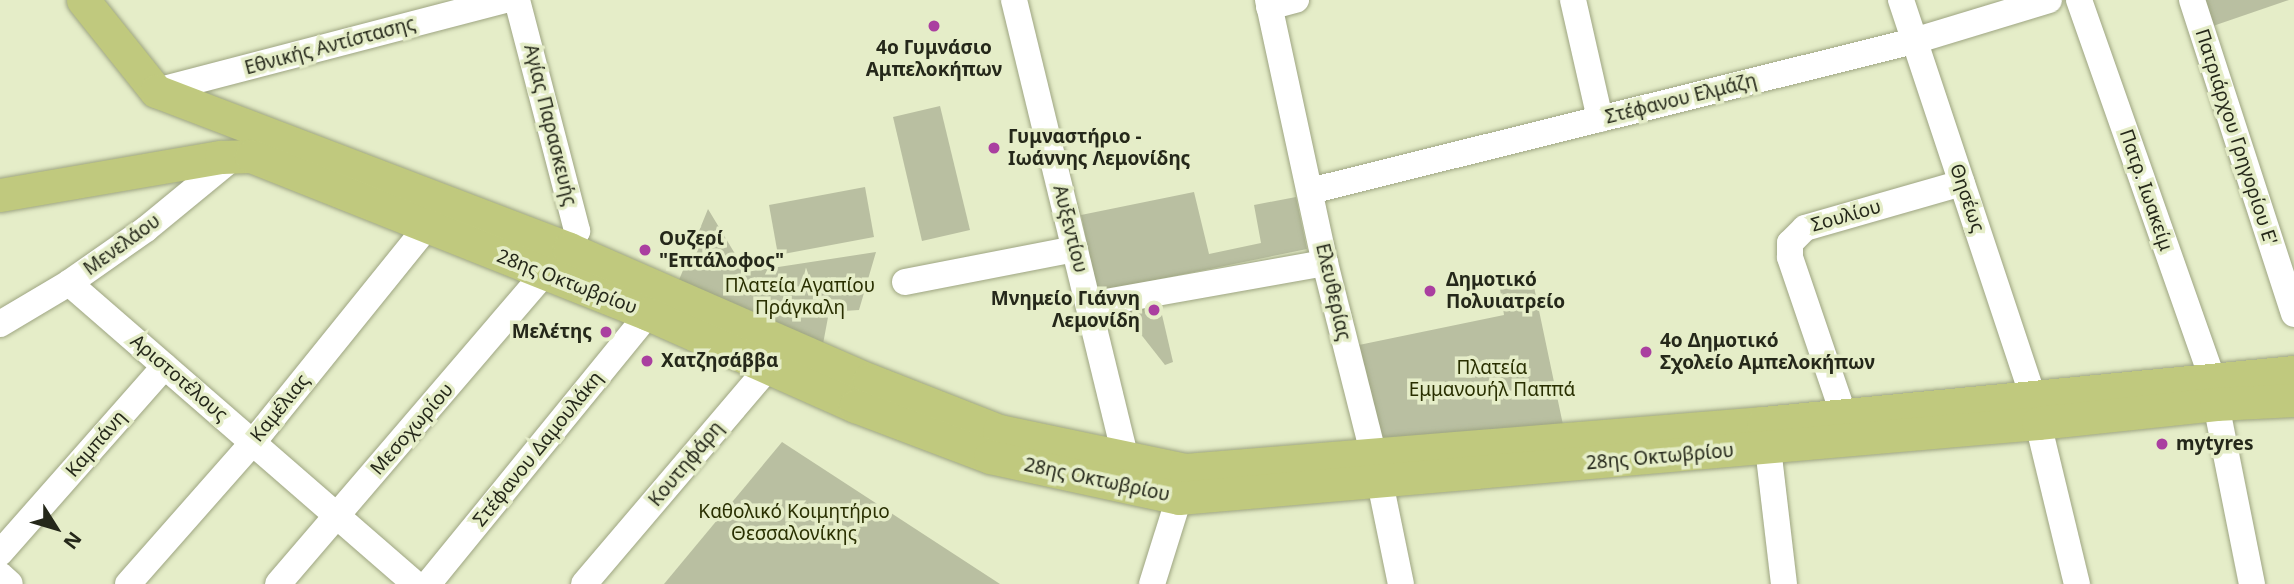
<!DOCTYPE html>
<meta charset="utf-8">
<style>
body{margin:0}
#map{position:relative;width:2294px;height:584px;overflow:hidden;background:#e5edc8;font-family:"Noto Sans",sans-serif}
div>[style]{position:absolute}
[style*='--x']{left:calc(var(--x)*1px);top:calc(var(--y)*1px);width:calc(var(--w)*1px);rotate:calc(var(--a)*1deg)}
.green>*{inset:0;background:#b9bfa1}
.roads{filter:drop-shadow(0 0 2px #9ea582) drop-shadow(0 0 2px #9ea582)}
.minor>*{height:26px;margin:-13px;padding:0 13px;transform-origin:13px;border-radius:13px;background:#fff}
.major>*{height:33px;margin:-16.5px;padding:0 16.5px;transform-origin:16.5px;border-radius:16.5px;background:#c0c97e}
.dots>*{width:19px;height:19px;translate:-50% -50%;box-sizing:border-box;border:4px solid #e5edc8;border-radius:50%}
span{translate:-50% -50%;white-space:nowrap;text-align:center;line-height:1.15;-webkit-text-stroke:7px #e5edc8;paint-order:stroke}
.street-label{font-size:19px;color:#25281a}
.poi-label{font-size:19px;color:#25281a;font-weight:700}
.left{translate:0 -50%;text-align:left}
.right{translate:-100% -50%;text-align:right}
.park-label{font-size:19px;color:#292f00}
.north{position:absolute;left:21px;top:493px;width:70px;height:70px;-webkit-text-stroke:5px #e5edc8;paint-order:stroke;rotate:127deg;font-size:19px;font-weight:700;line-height:28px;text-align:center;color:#25281a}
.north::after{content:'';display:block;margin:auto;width:24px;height:32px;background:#25281a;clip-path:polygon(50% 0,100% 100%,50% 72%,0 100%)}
</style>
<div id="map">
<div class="green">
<div style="clip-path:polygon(2204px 0,2289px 0,2213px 26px)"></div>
<div style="clip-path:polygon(940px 106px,970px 230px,922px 241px,893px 117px)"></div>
<div style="clip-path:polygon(865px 187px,874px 237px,778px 255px,769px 205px)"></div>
<div style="clip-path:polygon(1194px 192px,1209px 254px,1261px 243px,1254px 205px,1296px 197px,1307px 249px,1097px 292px,1081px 215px)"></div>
<div style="clip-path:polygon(708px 209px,746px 272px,876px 252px,859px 310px,829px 312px,823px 344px,679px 280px)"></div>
<div style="clip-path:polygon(1533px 282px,1566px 439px,1376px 450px,1354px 346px,1504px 315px,1500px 289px)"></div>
<div style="clip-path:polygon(1159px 302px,1173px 362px,1165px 365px,1121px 309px)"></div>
<div style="clip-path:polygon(782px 442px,1000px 584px,664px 584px)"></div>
</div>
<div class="roads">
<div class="minor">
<div style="--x:517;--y:0;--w:239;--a:75.4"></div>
<div style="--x:577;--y:231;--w:20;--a:114"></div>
<div style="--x:1014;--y:0;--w:471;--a:76.3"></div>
<div style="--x:1268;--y:0;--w:269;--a:77.8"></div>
<div style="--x:1325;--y:263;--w:199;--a:75.8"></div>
<div style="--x:1573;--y:0;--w:122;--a:77.2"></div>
<div style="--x:1901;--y:0;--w:417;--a:71.6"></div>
<div style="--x:2079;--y:0;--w:403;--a:70.6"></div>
<div style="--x:2192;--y:0;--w:330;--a:72"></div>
<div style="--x:1269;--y:7;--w:28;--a:-15"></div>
<div style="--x:156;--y:91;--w:361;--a:-14.6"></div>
<div style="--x:1310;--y:191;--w:622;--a:-13.95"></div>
<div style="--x:1914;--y:41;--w:141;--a:-16.9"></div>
<div style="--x:905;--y:282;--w:173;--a:-11"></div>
<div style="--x:69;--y:283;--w:459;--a:41"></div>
<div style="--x:1089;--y:305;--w:240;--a:-10.1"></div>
<div style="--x:0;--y:324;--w:80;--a:-30.7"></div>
<div style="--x:69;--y:283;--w:94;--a:-35"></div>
<div style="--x:146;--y:229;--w:117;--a:-39.4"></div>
<div style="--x:2216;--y:404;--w:184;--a:78.7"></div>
<div style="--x:1844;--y:416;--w:168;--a:-108.8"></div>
<div style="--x:1790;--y:257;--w:14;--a:-90"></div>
<div style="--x:1790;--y:243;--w:21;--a:-45"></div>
<div style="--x:1805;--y:228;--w:163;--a:-16"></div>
<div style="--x:2038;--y:423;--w:166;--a:76.4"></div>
<div style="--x:1768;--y:448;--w:137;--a:83.3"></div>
<div style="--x:1380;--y:482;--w:104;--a:78.4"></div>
<div style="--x:0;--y:553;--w:249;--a:-48.6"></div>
<div style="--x:0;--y:575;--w:13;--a:42"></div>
<div style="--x:128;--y:584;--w:191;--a:-48.6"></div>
<div style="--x:254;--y:441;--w:274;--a:-51.1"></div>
<div style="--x:278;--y:584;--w:410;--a:-49.4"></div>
<div style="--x:428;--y:584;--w:348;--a:-50.8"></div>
<div style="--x:584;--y:584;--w:302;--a:-49.6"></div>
<div style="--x:1152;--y:584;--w:90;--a:-72.6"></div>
</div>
<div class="major">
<div style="--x:83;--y:0;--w:117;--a:51.3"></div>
<div style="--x:156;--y:91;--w:442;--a:20.9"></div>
<div style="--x:569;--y:249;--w:327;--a:23.6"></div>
<div style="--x:869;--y:380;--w:140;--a:21.4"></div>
<div style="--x:999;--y:431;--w:190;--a:11.8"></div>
<div style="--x:1185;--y:470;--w:580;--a:-4.65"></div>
<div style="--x:1763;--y:423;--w:533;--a:-5.49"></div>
<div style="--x:0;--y:195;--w:224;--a:-9.8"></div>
<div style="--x:221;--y:157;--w:30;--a:-2"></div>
<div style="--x:251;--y:156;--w:427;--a:21.7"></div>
<div style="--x:648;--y:314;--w:227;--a:24"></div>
<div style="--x:855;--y:406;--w:144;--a:20.7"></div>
<div style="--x:990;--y:457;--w:193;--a:12.2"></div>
<div style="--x:1179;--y:498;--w:862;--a:-4.99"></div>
<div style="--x:2038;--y:423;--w:179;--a:-6.1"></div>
<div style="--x:2216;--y:404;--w:78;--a:-2.9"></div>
</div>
</div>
<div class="dots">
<div style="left:934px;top:26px;background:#aa3fa0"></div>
<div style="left:994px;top:148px;background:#aa3fa0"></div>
<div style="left:645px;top:250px;background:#aa3fa0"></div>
<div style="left:1430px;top:291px;background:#aa3fa0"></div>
<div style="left:1154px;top:310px;background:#aa3fa0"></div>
<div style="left:606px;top:332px;background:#aa3fa0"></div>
<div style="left:1646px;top:352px;background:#aa3fa0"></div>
<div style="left:647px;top:361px;background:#aa3fa0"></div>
<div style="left:2162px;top:444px;background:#aa3fa0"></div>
</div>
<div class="street-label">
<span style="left:330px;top:46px;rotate:-15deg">Εθνικής Αντίστασης</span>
<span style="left:1681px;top:99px;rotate:-14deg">Στέφανου Ελμάζη</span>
<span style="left:550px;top:125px;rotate:76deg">Αγίας Παρασκευής</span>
<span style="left:2236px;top:137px;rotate:72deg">Πατριάρχου Γρηγορίου Ε'</span>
<span style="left:2146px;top:190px;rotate:71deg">Πατρ. Ιωακείμ</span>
<span style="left:1967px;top:198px;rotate:71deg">Θησέως</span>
<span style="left:1846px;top:216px;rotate:-16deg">Σουλίου</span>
<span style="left:1070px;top:229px;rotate:76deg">Αυξεντίου</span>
<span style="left:122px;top:245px;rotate:-36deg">Μενελάου</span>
<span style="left:567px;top:282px;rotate:21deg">28ης Οκτωβρίου</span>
<span style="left:1333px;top:292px;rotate:77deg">Ελευθερίας</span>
<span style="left:179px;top:378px;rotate:41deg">Αριστοτέλους</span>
<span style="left:280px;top:408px;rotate:-51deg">Καμέλιας</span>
<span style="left:412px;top:429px;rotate:-49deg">Μεσοχωρίου</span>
<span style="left:96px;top:444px;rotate:-49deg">Καμπάνη</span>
<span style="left:538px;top:449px;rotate:-51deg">Στέφανου Δαμουλάκη</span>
<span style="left:1660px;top:457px;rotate:-5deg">28ης Οκτωβρίου</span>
<span style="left:686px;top:464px;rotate:-50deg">Κουτηφάρη</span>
<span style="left:1097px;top:480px;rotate:12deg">28ης Οκτωβρίου</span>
</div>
<div class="poi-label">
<span style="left:934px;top:59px">4ο Γυμνάσιο<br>Αμπελοκήπων</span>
<span class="left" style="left:1008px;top:148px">Γυμναστήριο -<br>Ιωάννης Λεμονίδης</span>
<span class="left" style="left:659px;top:250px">Ουζερί<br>"Επτάλοφος"</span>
<span class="left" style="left:1446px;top:291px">Δημοτικό<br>Πολυιατρείο</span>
<span class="right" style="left:1140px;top:310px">Μνημείο Γιάννη<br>Λεμονίδη</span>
<span class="right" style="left:592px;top:332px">Μελέτης</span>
<span class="left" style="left:1660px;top:352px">4ο Δημοτικό<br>Σχολείο Αμπελοκήπων</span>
<span class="left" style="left:661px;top:361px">Χατζησάββα</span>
<span class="left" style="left:2176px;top:444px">mytyres</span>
</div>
<div class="park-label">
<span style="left:800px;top:297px">Πλατεία Αγαπίου<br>Πράγκαλη</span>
<span style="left:1492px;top:379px">Πλατεία<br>Εμμανουήλ Παππά</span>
<span style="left:794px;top:523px">Καθολικό Κοιμητήριο<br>Θεσσαλονίκης</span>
</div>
<div class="north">N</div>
</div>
